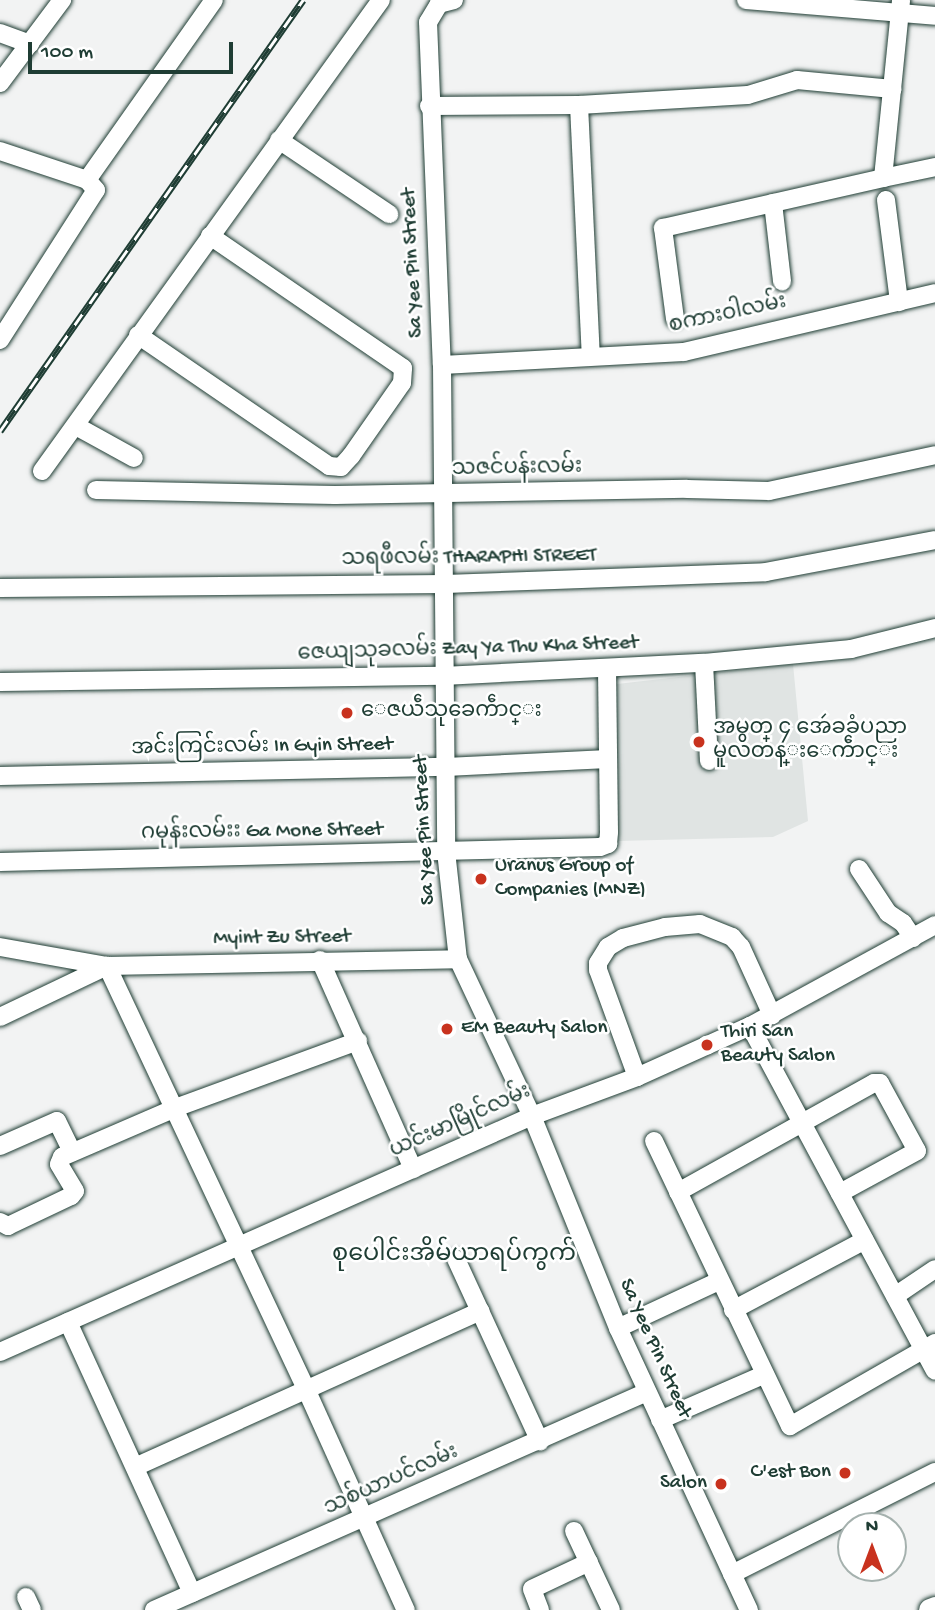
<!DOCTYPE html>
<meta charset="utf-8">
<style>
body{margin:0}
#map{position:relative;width:935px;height:1610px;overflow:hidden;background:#f2f3f3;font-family:"Gochi Hand","Noto Sans Myanmar",sans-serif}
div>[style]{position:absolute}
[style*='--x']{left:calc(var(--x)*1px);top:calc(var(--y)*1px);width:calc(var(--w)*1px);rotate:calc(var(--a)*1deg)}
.built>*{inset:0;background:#e0e4e3}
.roads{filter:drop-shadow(0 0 2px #1f3d34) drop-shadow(0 0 2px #1f3d34)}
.minor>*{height:18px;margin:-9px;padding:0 9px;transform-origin:9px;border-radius:9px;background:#fff}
.major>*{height:23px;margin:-11.5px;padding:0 11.5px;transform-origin:11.5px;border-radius:11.5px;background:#fff}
.rail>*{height:7px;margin-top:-3.5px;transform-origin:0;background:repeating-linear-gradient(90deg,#fff 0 13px,#1f3d34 0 26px);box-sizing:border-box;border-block:2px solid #1f3d34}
.dots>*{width:19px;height:19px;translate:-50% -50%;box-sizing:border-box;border:4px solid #fff;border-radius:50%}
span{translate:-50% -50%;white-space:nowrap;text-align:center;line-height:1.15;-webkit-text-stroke:5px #fff;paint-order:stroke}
.street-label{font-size:21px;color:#1f3d34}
.poi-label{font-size:21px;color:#1f3d34}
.left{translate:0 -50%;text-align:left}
.right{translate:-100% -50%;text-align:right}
.quarter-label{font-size:24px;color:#1f3d34}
.north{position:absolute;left:837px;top:1512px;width:70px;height:70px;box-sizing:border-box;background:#fff;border:2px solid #a5b1ae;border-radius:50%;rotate:0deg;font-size:19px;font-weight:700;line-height:28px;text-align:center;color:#1f3d34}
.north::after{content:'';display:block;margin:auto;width:24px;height:32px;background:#c8321e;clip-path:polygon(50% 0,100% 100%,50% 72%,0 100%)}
.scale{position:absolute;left:28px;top:42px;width:205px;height:32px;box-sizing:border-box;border:4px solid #1f3d34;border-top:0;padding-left:9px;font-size:21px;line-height:24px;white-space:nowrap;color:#1f3d34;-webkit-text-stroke:5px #fff;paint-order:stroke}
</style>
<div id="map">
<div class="built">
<div style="clip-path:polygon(793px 664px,808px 821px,773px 837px,618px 841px,617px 684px)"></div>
</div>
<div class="roads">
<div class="minor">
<div style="--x:454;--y:0;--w:16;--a:165"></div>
<div style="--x:439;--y:4;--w:21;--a:121"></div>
<div style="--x:428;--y:22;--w:343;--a:87.7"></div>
<div style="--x:442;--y:365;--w:486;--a:89.5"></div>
<div style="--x:446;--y:851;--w:109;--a:83.7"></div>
<div style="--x:458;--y:959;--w:174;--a:64.8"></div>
<div style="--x:532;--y:1116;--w:229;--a:67.9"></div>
<div style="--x:618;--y:1328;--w:311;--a:65.1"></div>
<div style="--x:746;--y:0;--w:190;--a:4.8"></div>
<div style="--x:0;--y:33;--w:32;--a:20"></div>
<div style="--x:0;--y:83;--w:104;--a:-53.2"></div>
<div style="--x:579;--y:105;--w:251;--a:87.3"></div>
<div style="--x:429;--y:106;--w:150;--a:-0.4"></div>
<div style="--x:579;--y:105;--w:169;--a:-3.4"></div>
<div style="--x:748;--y:95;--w:51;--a:-17"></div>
<div style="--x:797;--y:80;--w:96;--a:5.4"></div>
<div style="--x:279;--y:140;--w:133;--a:33.9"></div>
<div style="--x:0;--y:151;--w:92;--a:18.4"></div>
<div style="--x:87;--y:180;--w:220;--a:-54.8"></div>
<div style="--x:883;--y:178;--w:53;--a:-11.9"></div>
<div style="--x:886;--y:200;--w:103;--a:82.7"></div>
<div style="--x:773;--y:203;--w:79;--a:83.4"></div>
<div style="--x:675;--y:319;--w:92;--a:-97.5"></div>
<div style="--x:663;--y:228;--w:226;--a:-12.8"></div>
<div style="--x:883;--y:178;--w:179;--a:-84.2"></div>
<div style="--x:138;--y:335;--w:232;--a:34.4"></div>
<div style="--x:329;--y:466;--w:12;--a:5"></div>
<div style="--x:341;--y:467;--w:15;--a:-48"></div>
<div style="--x:351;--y:456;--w:89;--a:-55.1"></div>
<div style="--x:402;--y:383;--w:15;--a:-86"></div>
<div style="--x:403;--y:368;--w:234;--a:-145.6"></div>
<div style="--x:0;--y:340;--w:178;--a:-57.4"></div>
<div style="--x:96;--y:190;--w:13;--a:-132"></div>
<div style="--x:442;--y:365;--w:242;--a:-3.1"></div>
<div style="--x:684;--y:352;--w:258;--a:-13.2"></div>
<div style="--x:76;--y:426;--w:66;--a:28.9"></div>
<div style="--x:42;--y:471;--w:580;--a:-54.26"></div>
<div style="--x:96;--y:490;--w:239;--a:1.2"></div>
<div style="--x:335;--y:495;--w:352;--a:-1"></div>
<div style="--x:687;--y:489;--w:82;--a:1.4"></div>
<div style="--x:769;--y:491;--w:170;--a:-12.2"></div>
<div style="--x:0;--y:588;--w:445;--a:-0.5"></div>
<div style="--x:445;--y:584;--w:321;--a:-2.1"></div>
<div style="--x:766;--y:572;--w:172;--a:-10.7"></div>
<div style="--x:704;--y:663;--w:98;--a:87.1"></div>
<div style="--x:0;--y:682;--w:443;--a:-0.8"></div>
<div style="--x:443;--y:676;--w:261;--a:-2.9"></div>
<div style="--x:704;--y:663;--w:148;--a:-5.4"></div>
<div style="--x:851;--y:649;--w:87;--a:-14"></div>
<div style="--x:0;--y:776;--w:446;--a:-1.2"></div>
<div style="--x:446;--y:767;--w:162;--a:-2.8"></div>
<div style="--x:0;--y:862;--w:600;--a:-1.43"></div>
<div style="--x:600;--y:847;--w:9;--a:-21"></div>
<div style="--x:608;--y:844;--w:12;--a:-85"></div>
<div style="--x:609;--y:832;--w:163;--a:-90.7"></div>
<div style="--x:859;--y:869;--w:53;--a:56.6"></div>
<div style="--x:888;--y:913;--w:18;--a:34"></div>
<div style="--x:903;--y:923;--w:18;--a:56"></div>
<div style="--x:0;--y:947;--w:109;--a:10.1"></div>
<div style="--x:107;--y:966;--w:351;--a:-1.1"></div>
<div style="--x:320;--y:960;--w:229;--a:66"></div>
<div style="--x:107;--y:966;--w:467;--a:64.8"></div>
<div style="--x:306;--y:1389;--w:243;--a:65.7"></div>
<div style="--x:0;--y:1017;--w:119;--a:-25.5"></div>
<div style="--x:750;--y:1026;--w:391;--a:61.8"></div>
<div style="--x:637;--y:1077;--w:114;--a:-110"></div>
<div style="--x:598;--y:970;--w:7;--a:-90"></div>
<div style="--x:598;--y:963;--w:19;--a:-58"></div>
<div style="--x:608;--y:947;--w:17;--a:-31"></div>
<div style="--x:623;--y:938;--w:43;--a:-14.7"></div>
<div style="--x:665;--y:927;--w:35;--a:-5"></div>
<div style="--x:700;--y:924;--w:35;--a:22"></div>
<div style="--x:732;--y:937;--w:13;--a:48"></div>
<div style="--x:741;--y:947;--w:75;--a:65.5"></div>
<div style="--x:654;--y:1141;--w:316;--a:64.5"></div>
<div style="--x:790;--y:1426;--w:167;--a:-29.8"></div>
<div style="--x:0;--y:1146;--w:62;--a:-23.7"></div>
<div style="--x:57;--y:1121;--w:34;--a:64"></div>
<div style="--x:678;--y:1192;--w:224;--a:-29.1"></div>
<div style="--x:874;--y:1083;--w:6;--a:0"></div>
<div style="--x:880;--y:1083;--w:77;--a:61.4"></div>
<div style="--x:917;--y:1151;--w:88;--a:151.4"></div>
<div style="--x:0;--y:1222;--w:9;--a:27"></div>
<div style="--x:8;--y:1226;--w:70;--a:-25.5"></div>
<div style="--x:71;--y:1196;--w:6;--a:-51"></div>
<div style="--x:75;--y:1191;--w:31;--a:-121"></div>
<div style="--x:59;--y:1164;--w:8;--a:-67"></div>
<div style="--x:62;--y:1157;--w:123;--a:-23.4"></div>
<div style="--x:175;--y:1108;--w:195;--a:-20.1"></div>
<div style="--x:456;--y:1259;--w:201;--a:65.3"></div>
<div style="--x:895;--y:1296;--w:48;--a:-34"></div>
<div style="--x:733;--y:1310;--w:149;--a:-27.9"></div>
<div style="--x:68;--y:1322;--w:298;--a:65.4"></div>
<div style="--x:618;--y:1328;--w:111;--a:-25"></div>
<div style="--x:0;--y:1352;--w:582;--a:-23.92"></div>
<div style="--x:532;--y:1116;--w:112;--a:-20.4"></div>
<div style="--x:637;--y:1077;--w:124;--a:-24.3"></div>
<div style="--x:750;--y:1026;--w:211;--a:-28.6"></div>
<div style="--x:660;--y:1420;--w:112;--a:-23.6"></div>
<div style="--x:135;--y:1467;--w:379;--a:-24.3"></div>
<div style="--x:574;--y:1531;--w:87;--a:64.9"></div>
<div style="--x:732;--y:1574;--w:227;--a:-26.7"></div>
<div style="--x:26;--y:1597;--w:14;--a:65"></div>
<div style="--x:154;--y:1610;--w:539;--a:-23.85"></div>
<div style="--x:540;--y:1610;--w:22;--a:-111"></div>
<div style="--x:532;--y:1589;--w:63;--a:-25.3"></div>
</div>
<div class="major">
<div style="--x:930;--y:1610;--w:5;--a:-22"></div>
</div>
</div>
<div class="rail">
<div style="--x:0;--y:431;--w:527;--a:-54.89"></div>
</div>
<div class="dots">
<div style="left:347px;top:713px;background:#c8321e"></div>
<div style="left:699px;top:742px;background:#c8321e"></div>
<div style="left:481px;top:879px;background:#c8321e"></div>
<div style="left:447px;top:1029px;background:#c8321e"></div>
<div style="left:707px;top:1045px;background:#c8321e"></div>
<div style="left:845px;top:1473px;background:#c8321e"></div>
<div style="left:721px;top:1484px;background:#c8321e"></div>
</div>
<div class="street-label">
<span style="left:414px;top:263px;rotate:-93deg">Sa Yee Pin Street</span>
<span style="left:728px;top:316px;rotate:-12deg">စကားဝါလမ်း</span>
<span style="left:517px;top:470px;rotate:-1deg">သဇင်ပန်းလမ်း</span>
<span style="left:469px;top:559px;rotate:-1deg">သရဖီလမ်း THARAPHI STREET</span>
<span style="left:468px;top:650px;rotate:-2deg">ဇေယျသုခလမ်း Zay Ya Thu Kha Street</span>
<span style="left:262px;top:748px;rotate:-1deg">အင်းကြင်းလမ်း In Gyin Street</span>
<span style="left:426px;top:830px;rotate:-93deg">Sa Yee Pin Street</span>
<span style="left:262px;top:833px;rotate:-1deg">ဂမုန်းလမ်းး Ga Mone Street</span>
<span style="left:282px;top:939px;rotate:-1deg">Myint Zu Street</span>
<span style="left:461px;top:1123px;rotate:-24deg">ယင်းမာမြိုင်လမ်း</span>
<span style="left:654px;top:1349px;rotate:66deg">Sa Yee Pin Street</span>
<span style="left:392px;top:1482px;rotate:-24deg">သစ်ယာပင်လမ်း</span>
</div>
<div class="poi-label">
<span class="left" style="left:361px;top:713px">ေဇယဵသုခေကဵာင္း</span>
<span class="left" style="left:713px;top:742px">အမွတ္ ၄ အေဴခခံပညာ<br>မူလတန္းေကဵာင္း</span>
<span class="left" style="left:495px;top:879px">Uranus Group of<br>Companies (MNZ)</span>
<span class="left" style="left:461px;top:1029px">EM Beauty Salon</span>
<span class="left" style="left:721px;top:1045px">Thiri San<br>Beauty Salon</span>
<span class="right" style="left:831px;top:1473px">C'est Bon</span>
<span class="right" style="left:707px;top:1484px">Salon</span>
</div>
<div class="quarter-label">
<span style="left:454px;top:1256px">စုပေါင်းအိမ်ယာရပ်ကွက်</span>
</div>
<div class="north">N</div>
<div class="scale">100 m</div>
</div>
